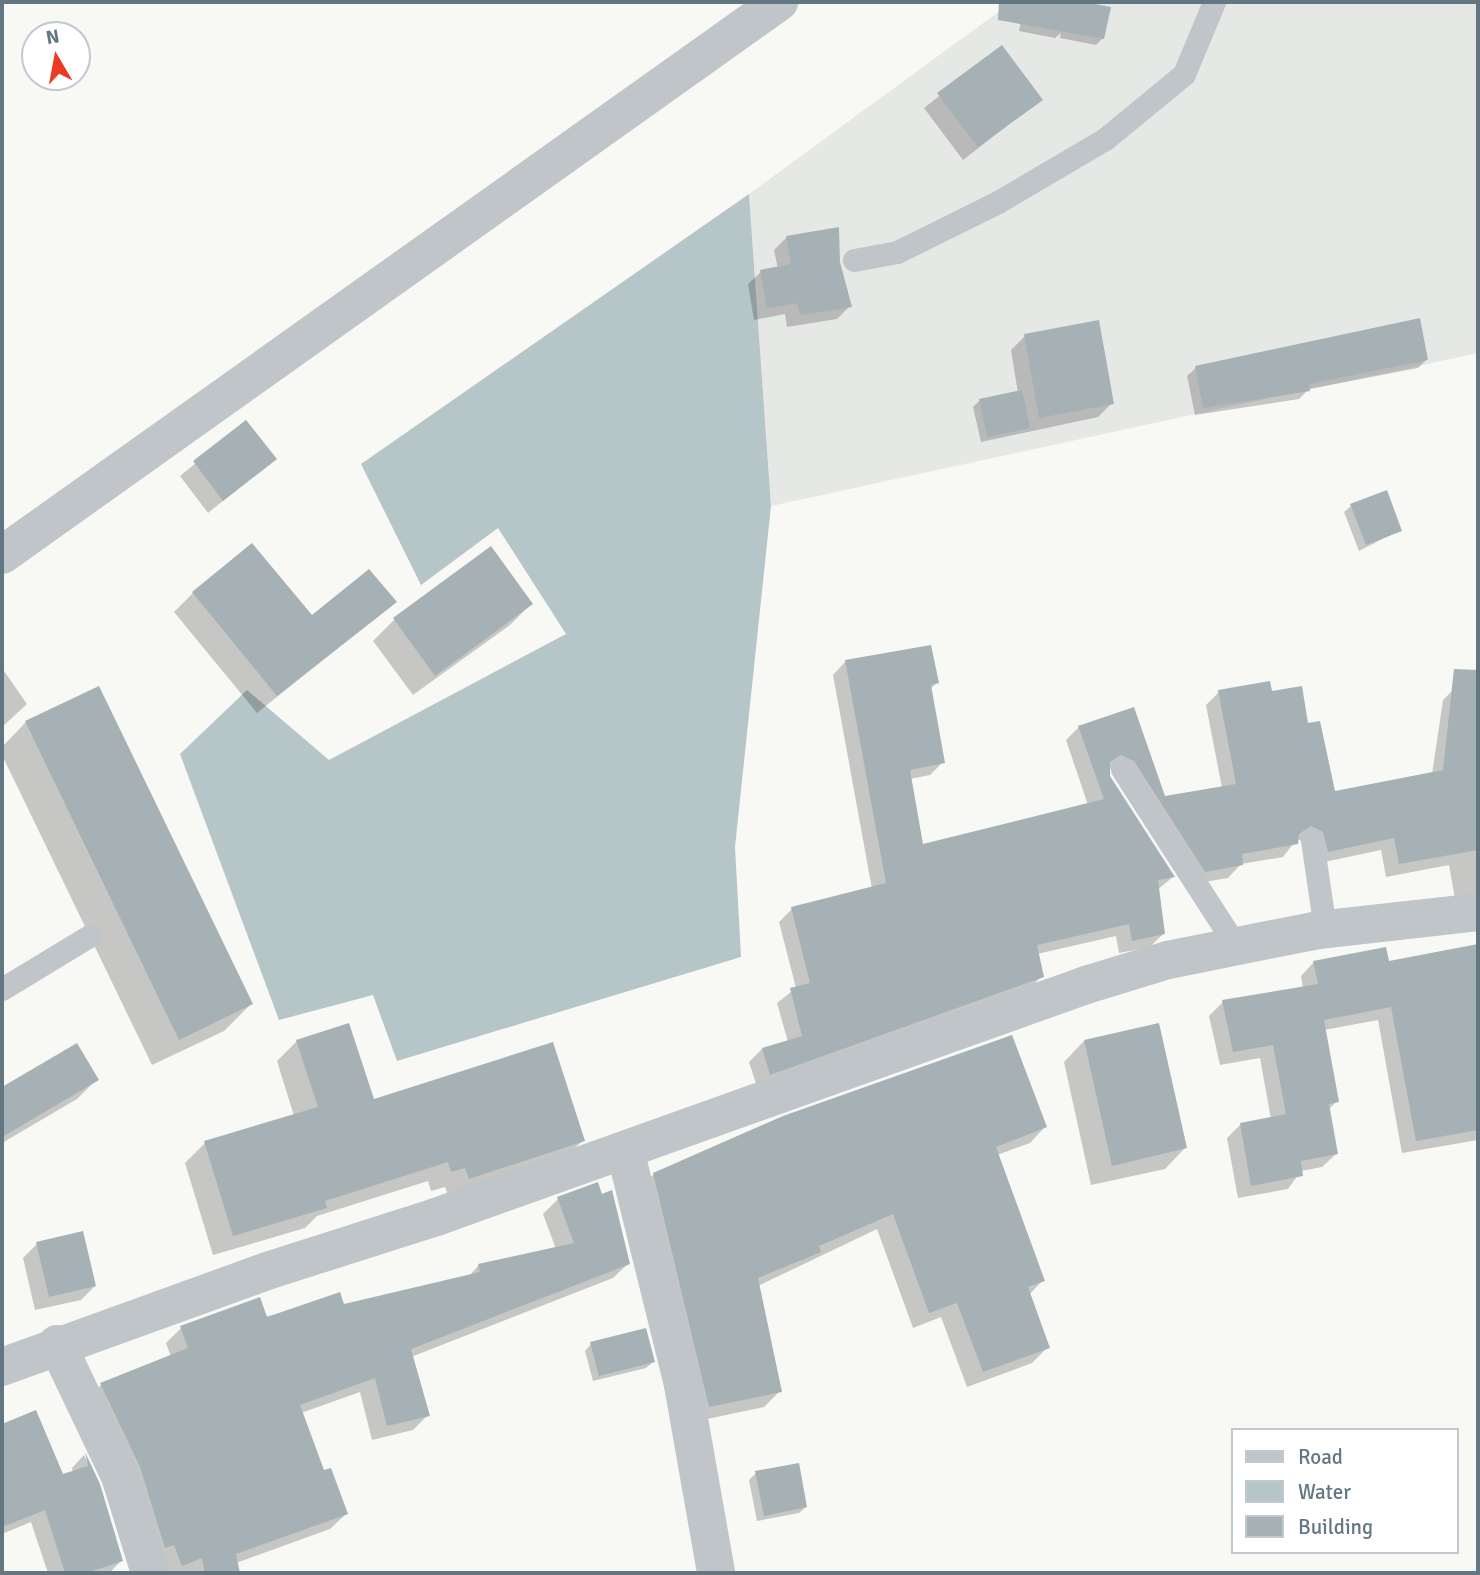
<!DOCTYPE html>
<style>
body{margin:0}
#map{position:relative;width:1480px;height:1575px;overflow:hidden;background:#f8f8f5;font-family:Signika,sans-serif}
div>[style]{position:absolute}
[style*='--x']{left:calc(var(--x)*1px);top:calc(var(--y)*1px);width:calc(var(--w)*1px);rotate:calc(var(--a)*1deg)}
.built>*{inset:0;background:#e6e8e6}
.water>*{inset:0;background:#b6c6c8}
.shadow>*{inset:0;background:#0003}
.building>*{inset:0;background:#a5b1b5}
.service>*{height:23px;margin:-11.5px;padding:0 11.5px;transform-origin:11.5px;border-radius:11.5px;background:#bfc5c8}
.minor>*{height:38px;margin:-19px;padding:0 19px;transform-origin:19px;border-radius:19px;background:#bfc5c8}
.tertiary>*{height:38px;margin:-19px;padding:0 19px;transform-origin:19px;border-radius:19px;background:#bfc5c8}
span{translate:-50% -50%;white-space:nowrap;text-align:center;line-height:1.15;-webkit-text-stroke:7px #fff;paint-order:stroke}
.frame{position:absolute;inset:0;border:4px solid #627781;pointer-events:none}
.legend{position:absolute;left:1231px;top:1428px;width:228px;height:126px;box-sizing:border-box;background:#fff;border:2px solid #c0c9cd;margin:0;padding:9px 12px;list-style:none;font-size:21px;color:#627781}
.legend li{display:flex;align-items:center;gap:14px;height:35px}
.legend b{width:35px;border:2px solid #c0c9cd}
.north{position:absolute;left:21px;top:21px;width:70px;height:70px;box-sizing:border-box;background:#fff;border:2px solid #c0c9cd;border-radius:50%;rotate:350deg;font-size:19px;font-weight:700;line-height:28px;text-align:center;color:#627781}
.north::after{content:'';display:block;margin:auto;width:24px;height:32px;background:#ea3b23;clip-path:polygon(50% 0,100% 100%,50% 72%,0 100%)}
</style>
<div id="map">
<div class="built">
<div style="clip-path:polygon(1012px 2px,1478px 2px,1478px 353px,771px 506px,749px 194px)"></div>
</div>
<div class="water">
<div style="clip-path:polygon(749px 194px,771px 506px,735px 847px,741px 957px,397px 1061px,373px 995px,279px 1020px,180px 754px,247px 690px,329px 760px,566px 634px,498px 528px,421px 585px,361px 464px)"></div>
</div>
<div class="shadow">
<div style="clip-path:polygon(1025px 2px,1067px 2px,1066px 7px,1075px 2px,1109px 8px,1103px 38px,1096px 45px,1060px 38px,1061px 33px,1055px 38px,1019px 31px)"></div>
<div style="clip-path:polygon(1002px 47px,1040px 100px,963px 160px,924px 108px)"></div>
<div style="clip-path:polygon(787px 237px,838px 262px,850px 306px,837px 319px,787px 327px,785px 314px,754px 320px,748px 284px,761px 272px,778px 269px,774px 250px)"></div>
<div style="clip-path:polygon(1025px 336px,1112px 403px,1098px 417px,981px 442px,973px 407px,979px 401px,1018px 393px,1011px 350px)"></div>
<div style="clip-path:polygon(1427px 359px,1418px 368px,1309px 389px,1299px 399px,1195px 415px,1187px 376px,1196px 368px)"></div>
<div style="clip-path:polygon(246px 422px,275px 459px,208px 513px,180px 476px)"></div>
<div style="clip-path:polygon(1351px 506px,1400px 530px,1359px 551px,1344px 512px)"></div>
<div style="clip-path:polygon(491px 549px,531px 604px,510px 625px,413px 695px,373px 641px,394px 620px)"></div>
<div style="clip-path:polygon(193px 593px,312px 618px,395px 602px,257px 713px,174px 612px)"></div>
<div style="clip-path:polygon(846px 661px,937px 683px,930px 689px,943px 762px,930px 775px,910px 779px,921px 846px,1088px 805px,1066px 740px,1079px 727px,1133px 709px,1164px 798px,1222px 788px,1206px 705px,1219px 692px,1270px 693px,1307px 725px,1334px 793px,1432px 774px,1443px 700px,1456px 687px,1478px 689px,1478px 895px,1455px 899px,1449px 865px,1386px 877px,1381px 850px,1315px 864px,1311px 845px,1297px 839px,1283px 857px,1241px 864px,1228px 878px,1192px 884px,1121px 774px,1108px 768px,1108px 776px,1173px 877px,1157px 890px,1163px 934px,1150px 947px,1119px 953px,1116px 936px,1037px 954px,1042px 976px,1029px 989px,757px 1087px,749px 1062px,762px 1049px,788px 1042px,777px 1003px,796px 988px,779px 922px,792px 909px,872px 889px,833px 675px)"></div>
<div style="clip-path:polygon(2px 668px,27px 704px,2px 727px)"></div>
<div style="clip-path:polygon(26px 722px,251px 1004px,224px 1031px,152px 1065px,2px 755px,2px 747px)"></div>
<div style="clip-path:polygon(1478px 945px,1478px 1140px,1402px 1153px,1378px 1020px,1324px 1030px,1337px 1101px,1328px 1110px,1336px 1154px,1322px 1167px,1301px 1171px,1288px 1189px,1238px 1198px,1227px 1138px,1240px 1125px,1271px 1119px,1260px 1058px,1220px 1065px,1209px 1016px,1223px 1002px,1303px 988px,1301px 976px,1314px 962px,1387px 964px)"></div>
<div style="clip-path:polygon(297px 1041px,372px 1102px,583px 1140px,563px 1160px,449px 1198px,445px 1187px,431px 1191px,428px 1181px,317px 1216px,305px 1228px,213px 1255px,185px 1163px,205px 1143px,294px 1116px,277px 1061px)"></div>
<div style="clip-path:polygon(1084px 1041px,1185px 1148px,1165px 1169px,1091px 1185px,1064px 1062px)"></div>
<div style="clip-path:polygon(77px 1045px,97px 1079px,77px 1099px,2px 1143px,2px 1089px)"></div>
<div style="clip-path:polygon(1045px 1127px,1030px 1143px,997px 1155px,1043px 1280px,1029px 1295px,1048px 1347px,1032px 1363px,967px 1387px,941px 1317px,913px 1328px,877px 1229px,758px 1286px,780px 1391px,764px 1407px,693px 1422px,638px 1190px,654px 1174px)"></div>
<div style="clip-path:polygon(558px 1199px,629px 1263px,613px 1278px,411px 1357px,428px 1415px,413px 1430px,372px 1440px,360px 1392px,301px 1413px,323px 1473px,346px 1514px,330px 1529px,236px 1563px,238px 1573px,165px 1573px,86px 1400px,101px 1385px,171px 1357px,166px 1343px,181px 1328px,343px 1306px,469px 1276px,479px 1265px,556px 1249px,543px 1214px)"></div>
<div style="clip-path:polygon(37px 1244px,95px 1286px,81px 1300px,35px 1310px,23px 1258px)"></div>
<div style="clip-path:polygon(591px 1344px,653px 1362px,646px 1368px,593px 1381px,585px 1351px)"></div>
<div style="clip-path:polygon(35px 1413px,62px 1476px,73px 1473px,72px 1468px,84px 1455px,98px 1485px,121px 1561px,109px 1573px,48px 1573px,31px 1522px,2px 1534px,2px 1425px)"></div>
<div style="clip-path:polygon(756px 1473px,806px 1507px,799px 1513px,757px 1521px,749px 1480px)"></div>
</div>
<div class="building">
<div style="clip-path:polygon(999px 2px,1084px 2px,1111px 7px,1104px 39px,998px 20px)"></div>
<div style="clip-path:polygon(1002px 45px,1043px 100px,978px 147px,937px 93px)"></div>
<div style="clip-path:polygon(839px 227px,840px 262px,852px 307px,800px 315px,797px 303px,767px 308px,760px 270px,791px 264px,786px 236px)"></div>
<div style="clip-path:polygon(1420px 318px,1428px 360px,1309px 384px,1310px 391px,1203px 408px,1195px 366px)"></div>
<div style="clip-path:polygon(1099px 320px,1114px 404px,1039px 418px,1024px 334px)"></div>
<div style="clip-path:polygon(1022px 390px,1030px 428px,987px 437px,979px 399px)"></div>
<div style="clip-path:polygon(246px 420px,277px 459px,223px 501px,193px 461px)"></div>
<div style="clip-path:polygon(1387px 490px,1402px 531px,1366px 545px,1350px 504px)"></div>
<div style="clip-path:polygon(252px 543px,312px 615px,369px 569px,397px 602px,277px 696px,192px 592px)"></div>
<div style="clip-path:polygon(491px 546px,533px 604px,435px 676px,393px 618px)"></div>
<div style="clip-path:polygon(931px 645px,939px 683px,931px 685px,945px 763px,910px 770px,923px 844px,1104px 799px,1078px 726px,1134px 707px,1165px 796px,1236px 784px,1218px 690px,1270px 681px,1272px 691px,1302px 686px,1308px 723px,1320px 721px,1335px 791px,1443px 770px,1454px 669px,1478px 670px,1478px 850px,1399px 864px,1394px 838px,1328px 852px,1323px 832px,1311px 826px,1299px 834px,1298px 844px,1242px 854px,1243px 865px,1205px 872px,1134px 761px,1121px 755px,1110px 762px,1110px 776px,1175px 877px,1158px 880px,1165px 934px,1132px 941px,1129px 924px,1037px 945px,1044px 977px,770px 1075px,762px 1048px,802px 1036px,790px 988px,810px 983px,791px 907px,886px 883px,845px 660px)"></div>
<div style="clip-path:polygon(99px 686px,253px 1004px,179px 1040px,25px 721px)"></div>
<div style="clip-path:polygon(1478px 944px,1478px 1130px,1416px 1141px,1391px 1007px,1324px 1020px,1339px 1102px,1329px 1104px,1338px 1154px,1301px 1161px,1303px 1176px,1251px 1186px,1240px 1123px,1286px 1114px,1273px 1045px,1233px 1052px,1222px 1000px,1318px 984px,1313px 961px,1386px 947px,1389px 961px)"></div>
<div style="clip-path:polygon(349px 1023px,374px 1099px,553px 1042px,585px 1141px,469px 1179px,465px 1168px,451px 1172px,448px 1162px,325px 1201px,327px 1208px,233px 1236px,204px 1141px,318px 1107px,296px 1040px)"></div>
<div style="clip-path:polygon(1159px 1023px,1187px 1148px,1112px 1166px,1084px 1040px)"></div>
<div style="clip-path:polygon(1012px 1035px,1047px 1127px,996px 1147px,1045px 1281px,1028px 1287px,1050px 1348px,983px 1372px,957px 1303px,929px 1313px,893px 1214px,819px 1246px,821px 1252px,758px 1278px,782px 1392px,709px 1407px,653px 1173px,783px 1116px)"></div>
<div style="clip-path:polygon(77px 1043px,99px 1080px,2px 1137px,2px 1087px)"></div>
<div style="clip-path:polygon(598px 1182px,602px 1194px,612px 1190px,630px 1264px,411px 1349px,430px 1416px,387px 1426px,375px 1378px,300px 1405px,324px 1470px,331px 1468px,348px 1514px,236px 1554px,240px 1573px,205px 1573px,202px 1558px,182px 1566px,174px 1545px,165px 1548px,140px 1467px,100px 1383px,188px 1348px,180px 1326px,260px 1297px,267px 1317px,340px 1292px,344px 1304px,480px 1272px,478px 1264px,574px 1243px,557px 1197px)"></div>
<div style="clip-path:polygon(83px 1231px,96px 1286px,49px 1297px,36px 1242px)"></div>
<div style="clip-path:polygon(646px 1328px,655px 1362px,599px 1376px,590px 1342px)"></div>
<div style="clip-path:polygon(36px 1410px,63px 1474px,88px 1466px,85px 1452px,100px 1484px,123px 1561px,86px 1573px,65px 1573px,45px 1510px,2px 1527px,2px 1424px)"></div>
<div style="clip-path:polygon(799px 1463px,807px 1507px,764px 1516px,755px 1471px)"></div>
</div>
<div class="service">
<div style="--x:854;--y:260;--w:44;--a:-10.5"></div>
<div style="--x:897;--y:252;--w:113;--a:-26.3"></div>
<div style="--x:998;--y:202;--w:124;--a:-30.5"></div>
<div style="--x:1105;--y:139;--w:102;--a:-39.4"></div>
<div style="--x:1184;--y:74;--w:78;--a:-67.4"></div>
<div style="--x:1122;--y:769;--w:211;--a:57.2"></div>
<div style="--x:1312;--y:840;--w:90;--a:81.7"></div>
<div style="--x:2;--y:989;--w:102;--a:-31.3"></div>
</div>
<div class="minor">
<div style="--x:2;--y:555;--w:954;--a:-35.44"></div>
<div style="--x:625;--y:1150;--w:242;--a:76.1"></div>
<div style="--x:683;--y:1385;--w:191;--a:80"></div>
<div style="--x:57;--y:1344;--w:146;--a:64.5"></div>
<div style="--x:120;--y:1476;--w:102;--a:72.8"></div>
</div>
<div class="tertiary">
<div style="--x:2;--y:1367;--w:285;--a:-19.9"></div>
<div style="--x:270;--y:1270;--w:174;--a:-17.7"></div>
<div style="--x:436;--y:1217;--w:690;--a:-19.64"></div>
<div style="--x:1086;--y:985;--w:86;--a:-17"></div>
<div style="--x:1168;--y:960;--w:153;--a:-11.3"></div>
<div style="--x:1318;--y:930;--w:161;--a:-6.4"></div>
</div>
<div class="frame"></div>
<ul class="legend">
<li><b style="height:9px;background:#bfc5c8"></b>Road</li>
<li><b style="height:19px;background:#b6c6c8"></b>Water</li>
<li><b style="height:19px;background:#a5b1b5"></b>Building</li>
</ul>
<div class="north">N</div>
</div>
